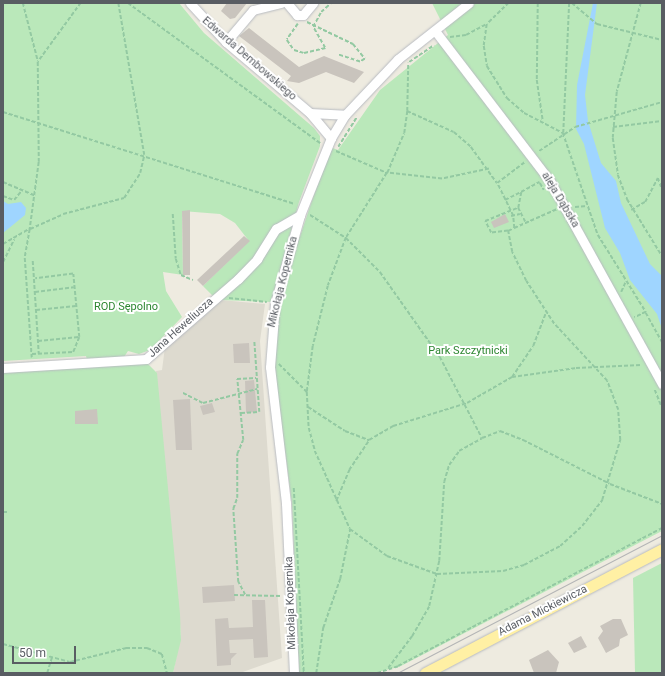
<!DOCTYPE html>
<meta charset="utf-8">
<style>
body{margin:0}
#map{position:relative;width:665px;height:676px;overflow:hidden;background:#eeebe0;font-family:Roboto,sans-serif}
div>[style]{position:absolute}
[style*='--x']{left:calc(var(--x)*1px);top:calc(var(--y)*1px);width:calc(var(--w)*1px);rotate:calc(var(--a)*1deg)}
.education>*{inset:0;background:#dddacf}
.green>*{inset:0;background:#bae8ba}
.water>*{inset:0;background:#9fd5ff}
.building>*{inset:0;background:#c9c4bd}
.path>*{height:1.5px;margin-top:-0.75px;transform-origin:0;background:repeating-linear-gradient(90deg,#93c9a2 0 4px,transparent 0 6px)}
.roads{filter:drop-shadow(0 0 1px #b8bbc1) drop-shadow(0 0 1px #b8bbc1)}
.minor>*{height:9px;margin:-4.5px;padding:0 4.5px;transform-origin:4.5px;border-radius:4.5px;background:#fff}
.major>*{height:11px;margin:-5.5px;padding:0 5.5px;transform-origin:5.5px;border-radius:5.5px;background:#fff0a4}
.tram>*{height:1px;margin:-0.5px;padding:0 0.5px;transform-origin:0.5px;border-radius:0.5px;background:#b4b5b6}
span{translate:-50% -50%;white-space:nowrap;text-align:center;line-height:1.15;-webkit-text-stroke:4px #fff;paint-order:stroke}
.street-label{font-size:11px;color:#595d63}
.park-label{font-size:11px;color:#2d8631}
.frame{position:absolute;inset:0;border:4px solid #595d63;pointer-events:none}
.scale{position:absolute;left:12px;top:646px;width:64px;height:18px;box-sizing:border-box;border:2px solid #595d63;border-top:0;padding-left:5px;font-size:12px;line-height:14px;white-space:nowrap;color:#595d63;-webkit-text-stroke:3px #fff;paint-order:stroke}
</style>
<div id="map">
<div class="education">
<div style="clip-path:polygon(221px 300px,265px 304px,260px 341px,282px 658px,240px 673px,173px 673px,181px 635px,156px 371px,162px 370px,165px 347px)"></div>
</div>
<div class="green">
<div style="clip-path:polygon(3px 3px,179px 3px,204px 33px,314px 128px,320px 136px,320px 146px,299px 202px,271px 302px,221px 300px,212px 295px,203px 286px,249px 241px,235px 223px,220px 214px,182px 211px,183px 275px,163px 272px,166px 291px,182px 317px,150px 350px,139px 354px,128px 351px,124px 357px,87px 360px,86px 356px,3px 361px)"></div>
<div style="clip-path:polygon(432px 3px,662px 3px,662px 531px,399px 667px,373px 673px,299px 673px,292px 504px,274px 369px,274px 333px,281px 293px,330px 147px,338px 150px,380px 90px,448px 35px)"></div>
<div style="clip-path:polygon(147px 363px,157px 373px,180px 614px,181px 640px,173px 673px,3px 673px,3px 373px)"></div>
<div style="clip-path:polygon(662px 563px,662px 673px,635px 673px,633px 578px)"></div>
</div>
<div class="water">
<div style="clip-path:polygon(593px 3px,597px 3px,585px 95px,588px 121px,601px 163px,616px 181px,621px 203px,650px 264px,662px 276px,662px 329px,657px 314px,630px 280px,620px 253px,605px 228px,584px 144px,576px 129px,577px 85px)"></div>
<div style="clip-path:polygon(3px 201px,8px 204px,21px 202px,26px 208px,25px 215px,3px 233px)"></div>
</div>
<div class="building">
<div style="clip-path:polygon(227px 3px,247px 3px,235px 18px,230px 19px,221px 11px)"></div>
<div style="clip-path:polygon(249px 28px,299px 67px,324px 56px,364px 72px,354px 83px,326px 72px,299px 83px,287px 81px,291px 76px,239px 36px)"></div>
<div style="clip-path:polygon(190px 210px,190px 275px,183px 275px,182px 211px)"></div>
<div style="clip-path:polygon(505px 214px,509px 222px,494px 228px,491px 222px)"></div>
<div style="clip-path:polygon(244px 236px,250px 241px,203px 286px,197px 280px)"></div>
<div style="clip-path:polygon(249px 343px,250px 363px,234px 363px,233px 344px)"></div>
<div style="clip-path:polygon(254px 380px,257px 412px,246px 413px,245px 381px)"></div>
<div style="clip-path:polygon(190px 399px,192px 450px,176px 450px,173px 400px)"></div>
<div style="clip-path:polygon(212px 403px,215px 412px,203px 415px,200px 406px)"></div>
<div style="clip-path:polygon(97px 409px,98px 424px,75px 424px,75px 411px)"></div>
<div style="clip-path:polygon(234px 585px,235px 601px,203px 603px,202px 587px)"></div>
<div style="clip-path:polygon(252px 600px,265px 600px,268px 657px,254px 658px,253px 639px,229px 640px,230px 653px,237px 653px,231px 659px,231px 665px,217px 666px,215px 619px,228px 618px,229px 628px,253px 627px)"></div>
<div style="clip-path:polygon(613px 619px,621px 619px,628px 635px,620px 639px,619px 646px,606px 653px,598px 638px,603px 631px,600px 626px)"></div>
<div style="clip-path:polygon(581px 636px,587px 647px,574px 653px,568px 643px)"></div>
<div style="clip-path:polygon(548px 650px,559px 662px,556px 673px,534px 673px,529px 660px)"></div>
</div>
<div class="path">
<div style="--x:23;--y:3;--w:60;--a:75.5"></div>
<div style="--x:81;--y:3;--w:73;--a:126.1"></div>
<div style="--x:38;--y:62;--w:100;--a:89.4"></div>
<div style="--x:39;--y:162;--w:68;--a:97.7"></div>
<div style="--x:30;--y:229;--w:36;--a:-24"></div>
<div style="--x:63;--y:214;--w:63;--a:-14.7"></div>
<div style="--x:124;--y:198;--w:30;--a:-57"></div>
<div style="--x:140;--y:173;--w:18;--a:-77"></div>
<div style="--x:144;--y:155;--w:154;--a:-99.7"></div>
<div style="--x:128;--y:3;--w:238;--a:36.1"></div>
<div style="--x:509;--y:3;--w:30;--a:136"></div>
<div style="--x:487;--y:24;--w:22;--a:98"></div>
<div style="--x:484;--y:46;--w:20;--a:81"></div>
<div style="--x:487;--y:66;--w:38;--a:58"></div>
<div style="--x:507;--y:98;--w:23;--a:41"></div>
<div style="--x:524;--y:113;--w:44;--a:27.1"></div>
<div style="--x:563;--y:133;--w:108;--a:71.1"></div>
<div style="--x:598;--y:235;--w:91;--a:58.1"></div>
<div style="--x:646;--y:312;--w:13;--a:153"></div>
<div style="--x:538;--y:3;--w:77;--a:90.7"></div>
<div style="--x:537;--y:80;--w:41;--a:81.7"></div>
<div style="--x:572;--y:3;--w:33;--a:40"></div>
<div style="--x:597;--y:24;--w:67;--a:13.8"></div>
<div style="--x:641;--y:3;--w:92;--a:105.1"></div>
<div style="--x:617;--y:92;--w:46;--a:95"></div>
<div style="--x:613;--y:138;--w:37;--a:82"></div>
<div style="--x:618;--y:175;--w:26;--a:69"></div>
<div style="--x:627;--y:199;--w:67;--a:58.4"></div>
<div style="--x:307;--y:22;--w:51;--a:25.6"></div>
<div style="--x:353;--y:44;--w:19;--a:51"></div>
<div style="--x:365;--y:59;--w:6;--a:149"></div>
<div style="--x:360;--y:62;--w:23;--a:-162"></div>
<div style="--x:298;--y:24;--w:19;--a:125"></div>
<div style="--x:287;--y:40;--w:12;--a:55"></div>
<div style="--x:294;--y:50;--w:10;--a:17"></div>
<div style="--x:304;--y:53;--w:22;--a:-13"></div>
<div style="--x:325;--y:48;--w:24;--a:-120"></div>
<div style="--x:313;--y:27;--w:17;--a:-62"></div>
<div style="--x:321;--y:12;--w:13;--a:-42"></div>
<div style="--x:450;--y:37;--w:16;--a:-7"></div>
<div style="--x:466;--y:35;--w:24;--a:-28"></div>
<div style="--x:409;--y:62;--w:30;--a:-34"></div>
<div style="--x:407;--y:111;--w:48;--a:-88.8"></div>
<div style="--x:3;--y:112;--w:306;--a:17.5"></div>
<div style="--x:613;--y:127;--w:49;--a:-7"></div>
<div style="--x:563;--y:133;--w:130;--a:-87.4"></div>
<div style="--x:338;--y:147;--w:36;--a:-58"></div>
<div style="--x:336;--y:151;--w:56;--a:23.3"></div>
<div style="--x:387;--y:173;--w:43;--a:-67"></div>
<div style="--x:404;--y:133;--w:22;--a:-82"></div>
<div style="--x:407;--y:111;--w:51;--a:24.1"></div>
<div style="--x:454;--y:132;--w:23;--a:41"></div>
<div style="--x:471;--y:147;--w:44;--a:54.2"></div>
<div style="--x:497;--y:183;--w:35;--a:-37"></div>
<div style="--x:539;--y:151;--w:43;--a:-33.7"></div>
<div style="--x:575;--y:127;--w:91;--a:-16"></div>
<div style="--x:489;--y:169;--w:48;--a:168"></div>
<div style="--x:442;--y:179;--w:55;--a:-173.8"></div>
<div style="--x:387;--y:173;--w:77;--a:122.2"></div>
<div style="--x:346;--y:238;--w:51;--a:110.6"></div>
<div style="--x:328;--y:286;--w:62;--a:104"></div>
<div style="--x:313;--y:346;--w:46;--a:97.4"></div>
<div style="--x:307;--y:392;--w:36;--a:87"></div>
<div style="--x:309;--y:428;--w:24;--a:75"></div>
<div style="--x:315;--y:451;--w:85;--a:65.8"></div>
<div style="--x:350;--y:529;--w:46;--a:36.1"></div>
<div style="--x:387;--y:556;--w:53;--a:19.8"></div>
<div style="--x:437;--y:574;--w:66;--a:-2.6"></div>
<div style="--x:503;--y:571;--w:22;--a:-16"></div>
<div style="--x:524;--y:565;--w:41;--a:-27.8"></div>
<div style="--x:560;--y:546;--w:30;--a:-42"></div>
<div style="--x:582;--y:526;--w:33;--a:-52"></div>
<div style="--x:602;--y:500;--w:63;--a:-73.3"></div>
<div style="--x:620;--y:440;--w:30;--a:-94"></div>
<div style="--x:618;--y:410;--w:31;--a:-111"></div>
<div style="--x:607;--y:381;--w:78;--a:-132.9"></div>
<div style="--x:554;--y:324;--w:51;--a:-123.1"></div>
<div style="--x:526;--y:281;--w:32;--a:-116"></div>
<div style="--x:512;--y:252;--w:21;--a:-101"></div>
<div style="--x:508;--y:231;--w:7;--a:-27"></div>
<div style="--x:514;--y:228;--w:12;--a:-95"></div>
<div style="--x:513;--y:216;--w:37;--a:-116"></div>
<div style="--x:658;--y:178;--w:12;--a:70"></div>
<div style="--x:3;--y:182;--w:34;--a:23"></div>
<div style="--x:540;--y:183;--w:8;--a:60"></div>
<div style="--x:3;--y:196;--w:12;--a:20"></div>
<div style="--x:14;--y:200;--w:13;--a:-51"></div>
<div style="--x:505;--y:200;--w:18;--a:-27"></div>
<div style="--x:575;--y:207;--w:12;--a:-5"></div>
<div style="--x:631;--y:210;--w:16;--a:-30"></div>
<div style="--x:645;--y:202;--w:27;--a:-62"></div>
<div style="--x:173;--y:214;--w:45;--a:86.2"></div>
<div style="--x:176;--y:259;--w:17;--a:73"></div>
<div style="--x:181;--y:275;--w:13;--a:23"></div>
<div style="--x:310;--y:215;--w:43;--a:32.6"></div>
<div style="--x:346;--y:238;--w:48;--a:45"></div>
<div style="--x:380;--y:272;--w:104;--a:54.8"></div>
<div style="--x:440;--y:357;--w:91;--a:62.6"></div>
<div style="--x:482;--y:438;--w:19;--a:-21"></div>
<div style="--x:500;--y:431;--w:25;--a:21"></div>
<div style="--x:523;--y:440;--w:97;--a:26.8"></div>
<div style="--x:610;--y:484;--w:56;--a:21"></div>
<div style="--x:511;--y:216;--w:9;--a:-13"></div>
<div style="--x:525;--y:222;--w:16;--a:-117"></div>
<div style="--x:518;--y:208;--w:16;--a:-79"></div>
<div style="--x:521;--y:192;--w:21;--a:-29"></div>
<div style="--x:514;--y:228;--w:47;--a:-23.8"></div>
<div style="--x:30;--y:229;--w:29;--a:100"></div>
<div style="--x:25;--y:258;--w:100;--a:86"></div>
<div style="--x:508;--y:231;--w:17;--a:173"></div>
<div style="--x:491;--y:233;--w:13;--a:-117"></div>
<div style="--x:485;--y:221;--w:35;--a:-22"></div>
<div style="--x:3;--y:244;--w:30;--a:-30"></div>
<div style="--x:33;--y:261;--w:93;--a:86.3"></div>
<div style="--x:3;--y:262;--w:25;--a:-64"></div>
<div style="--x:35;--y:292;--w:39;--a:-7"></div>
<div style="--x:621;--y:292;--w:10;--a:-66"></div>
<div style="--x:229;--y:298;--w:38;--a:6"></div>
<div style="--x:36;--y:310;--w:40;--a:-5.7"></div>
<div style="--x:646;--y:313;--w:33;--a:61"></div>
<div style="--x:38;--y:341;--w:41;--a:-5.6"></div>
<div style="--x:32;--y:354;--w:41;--a:-2.8"></div>
<div style="--x:73;--y:352;--w:16;--a:-68"></div>
<div style="--x:79;--y:337;--w:63;--a:-95.4"></div>
<div style="--x:73;--y:274;--w:38;--a:173"></div>
<div style="--x:279;--y:364;--w:40;--a:45"></div>
<div style="--x:512;--y:377;--w:37;--a:-56"></div>
<div style="--x:533;--y:346;--w:34;--a:-69"></div>
<div style="--x:655;--y:390;--w:18;--a:68"></div>
<div style="--x:183;--y:393;--w:22;--a:27"></div>
<div style="--x:203;--y:403;--w:56;--a:-14.5"></div>
<div style="--x:308;--y:407;--w:44;--a:33"></div>
<div style="--x:345;--y:431;--w:26;--a:21"></div>
<div style="--x:241;--y:413;--w:18;--a:-3"></div>
<div style="--x:259;--y:412;--w:71;--a:-94"></div>
<div style="--x:294;--y:488;--w:185;--a:86.9"></div>
<div style="--x:336;--y:501;--w:34;--a:-67"></div>
<div style="--x:349;--y:470;--w:36;--a:-56"></div>
<div style="--x:369;--y:440;--w:28;--a:-30"></div>
<div style="--x:393;--y:426;--w:77;--a:-17.3"></div>
<div style="--x:467;--y:403;--w:52;--a:-30"></div>
<div style="--x:512;--y:377;--w:65;--a:-8"></div>
<div style="--x:576;--y:368;--w:65;--a:-2.6"></div>
<div style="--x:3;--y:512;--w:4;--a:0"></div>
<div style="--x:234;--y:595;--w:48;--a:1.2"></div>
<div style="--x:245;--y:595;--w:15;--a:-118"></div>
<div style="--x:238;--y:582;--w:73;--a:-93.9"></div>
<div style="--x:233;--y:509;--w:12;--a:-70"></div>
<div style="--x:237;--y:498;--w:44;--a:-90"></div>
<div style="--x:237;--y:454;--w:15;--a:-67"></div>
<div style="--x:243;--y:440;--w:61;--a:-95.6"></div>
<div style="--x:237;--y:379;--w:19;--a:-3"></div>
<div style="--x:3;--y:644;--w:69;--a:15"></div>
<div style="--x:70;--y:662;--w:58;--a:-14"></div>
<div style="--x:126;--y:648;--w:21;--a:0"></div>
<div style="--x:147;--y:648;--w:16;--a:22"></div>
<div style="--x:162;--y:654;--w:20;--a:75"></div>
<div style="--x:388;--y:668;--w:40;--a:-53"></div>
<div style="--x:412;--y:636;--w:34;--a:-60"></div>
<div style="--x:429;--y:606;--w:46;--a:-77.5"></div>
<div style="--x:439;--y:561;--w:79;--a:-86.4"></div>
<div style="--x:444;--y:482;--w:18;--a:-74"></div>
<div style="--x:449;--y:465;--w:17;--a:-54"></div>
<div style="--x:459;--y:451;--w:26;--a:-29"></div>
<div style="--x:47;--y:673;--w:17;--a:-73"></div>
<div style="--x:316;--y:673;--w:46;--a:-81.2"></div>
<div style="--x:323;--y:628;--w:52;--a:-70.9"></div>
<div style="--x:340;--y:579;--w:51;--a:-78.7"></div>
<div style="--x:377;--y:673;--w:22;--a:-18"></div>
<div style="--x:398;--y:666;--w:298;--a:-27.6"></div>
</div>
<div class="roads">
<div class="minor">
<div style="--x:190;--y:3;--w:53;--a:47.3"></div>
<div style="--x:226;--y:42;--w:110;--a:40.2"></div>
<div style="--x:310;--y:113;--w:33;--a:50"></div>
<div style="--x:287;--y:3;--w:16;--a:50"></div>
<div style="--x:297;--y:15;--w:6;--a:0"></div>
<div style="--x:303;--y:15;--w:16;--a:-50"></div>
<div style="--x:436;--y:32;--w:188;--a:52.6"></div>
<div style="--x:550;--y:181;--w:232;--a:61.1"></div>
<div style="--x:226;--y:42;--w:42;--a:-49.8"></div>
<div style="--x:253;--y:10;--w:29;--a:-14"></div>
<div style="--x:310;--y:113;--w:35;--a:3"></div>
<div style="--x:3;--y:368;--w:143;--a:-3.6"></div>
<div style="--x:146;--y:359;--w:122;--a:-41"></div>
<div style="--x:238;--y:279;--w:28;--a:-46"></div>
<div style="--x:257;--y:259;--w:36;--a:-58"></div>
<div style="--x:276;--y:229;--w:28;--a:-30"></div>
<div style="--x:294;--y:673;--w:170;--a:-92.7"></div>
<div style="--x:286;--y:503;--w:137;--a:-96.7"></div>
<div style="--x:270;--y:367;--w:64;--a:-85.5"></div>
<div style="--x:275;--y:303;--w:91;--a:-74.1"></div>
<div style="--x:300;--y:215;--w:83;--a:-68.1"></div>
<div style="--x:331;--y:138;--w:27;--a:-59"></div>
<div style="--x:345;--y:115;--w:77;--a:-46.6"></div>
<div style="--x:398;--y:59;--w:90;--a:-38.3"></div>
</div>
<div class="major">
<div style="--x:425;--y:673;--w:267;--a:-27.6"></div>
</div>
</div>
<div class="tram">
<div style="--x:397;--y:673;--w:299;--a:-27.5"></div>
</div>
<div class="street-label">
<span style="left:249px;top:59px;rotate:41deg">Edwarda Dembowskiego</span>
<span style="left:560px;top:200px;rotate:59deg">aleja Dąbska</span>
<span style="left:283px;top:282px;rotate:-76deg">Mikołaja Kopernika</span>
<span style="left:181px;top:328px;rotate:-42deg">Jana Heweliusza</span>
<span style="left:291px;top:603px;rotate:-92deg">Mikołaja Kopernika</span>
<span style="left:543px;top:611px;rotate:-27deg">Adama Mickiewicza</span>
</div>
<div class="park-label">
<span style="left:126px;top:307px">ROD Sępolno</span>
<span style="left:468px;top:351px">Park Szczytnicki</span>
</div>
<div class="frame"></div>
<div class="scale">50 m</div>
</div>
